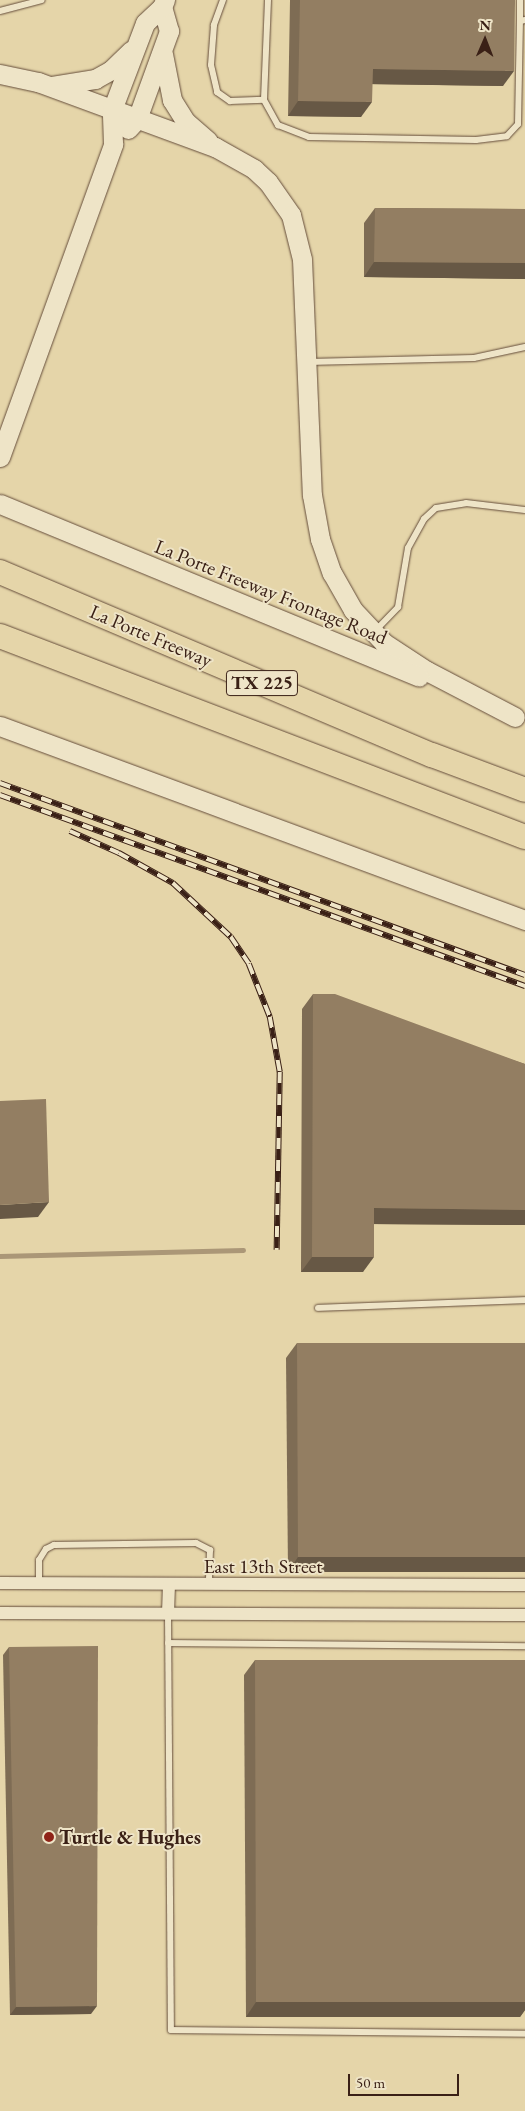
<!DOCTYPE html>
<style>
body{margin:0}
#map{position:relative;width:525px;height:2111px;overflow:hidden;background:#e5d5a9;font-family:"EB Garamond",serif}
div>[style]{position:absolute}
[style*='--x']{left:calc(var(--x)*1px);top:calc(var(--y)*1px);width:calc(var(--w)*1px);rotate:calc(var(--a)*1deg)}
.stream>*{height:4.5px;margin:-2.25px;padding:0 2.25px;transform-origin:2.25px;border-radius:2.25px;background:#ab9777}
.roads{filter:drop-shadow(0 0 1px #654d3b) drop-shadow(0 0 1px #654d3b)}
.lane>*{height:6px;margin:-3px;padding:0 3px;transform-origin:3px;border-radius:3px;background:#eee4c7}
.street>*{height:12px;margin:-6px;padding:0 6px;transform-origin:6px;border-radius:6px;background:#eee4c7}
.secondary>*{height:19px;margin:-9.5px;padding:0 9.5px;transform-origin:9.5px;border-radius:9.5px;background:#eee4c7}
.highway>*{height:24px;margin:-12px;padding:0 12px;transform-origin:12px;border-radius:12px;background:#e5d5a9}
.rail>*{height:5.5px;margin-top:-2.75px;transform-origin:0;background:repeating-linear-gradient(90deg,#eee4c7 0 11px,#3a2016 0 22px);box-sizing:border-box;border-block:1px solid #3a2016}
.wall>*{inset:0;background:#7e6c54}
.shaded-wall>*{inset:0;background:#675845}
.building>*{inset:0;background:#937e62}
.dots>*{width:14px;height:14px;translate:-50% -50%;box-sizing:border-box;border:2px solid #eee4c7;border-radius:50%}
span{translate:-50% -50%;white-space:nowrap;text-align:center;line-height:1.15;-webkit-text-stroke:4px #eee4c7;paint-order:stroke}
.shield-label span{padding:1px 4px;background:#eee4c7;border:1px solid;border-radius:4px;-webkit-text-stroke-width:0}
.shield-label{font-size:19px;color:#3a2016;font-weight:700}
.street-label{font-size:20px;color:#3a2016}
.poi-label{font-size:20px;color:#3a2016;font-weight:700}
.left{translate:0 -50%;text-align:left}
.north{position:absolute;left:460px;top:15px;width:50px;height:50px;-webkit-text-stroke:4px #eee4c7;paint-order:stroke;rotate:1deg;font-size:14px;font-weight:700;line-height:20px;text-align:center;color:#3a2016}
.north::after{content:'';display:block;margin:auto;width:18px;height:22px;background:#3a2016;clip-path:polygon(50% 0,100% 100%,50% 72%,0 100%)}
.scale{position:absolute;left:348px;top:2074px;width:111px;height:22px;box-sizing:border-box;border:2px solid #3a2016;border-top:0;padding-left:6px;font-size:15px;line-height:18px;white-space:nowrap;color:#3a2016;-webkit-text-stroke:4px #eee4c7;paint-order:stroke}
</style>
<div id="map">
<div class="stream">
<div style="--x:0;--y:1256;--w:243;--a:-1.4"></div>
</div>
<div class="roads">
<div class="lane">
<div style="--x:223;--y:0;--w:27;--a:110"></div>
<div style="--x:214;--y:25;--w:40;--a:94.3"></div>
<div style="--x:211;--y:65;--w:28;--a:77"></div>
<div style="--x:217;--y:92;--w:16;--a:35"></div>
<div style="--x:230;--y:101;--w:34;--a:-2"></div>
<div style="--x:268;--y:0;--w:100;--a:92.3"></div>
<div style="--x:264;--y:100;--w:29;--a:61"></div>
<div style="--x:278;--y:125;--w:33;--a:21"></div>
<div style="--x:309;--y:137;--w:167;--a:1"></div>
<div style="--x:476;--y:140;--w:31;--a:-7"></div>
<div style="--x:507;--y:136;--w:16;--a:-47"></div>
<div style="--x:518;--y:124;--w:103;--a:-88.9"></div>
<div style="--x:520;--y:21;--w:5;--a:-11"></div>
<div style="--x:520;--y:0;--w:21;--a:90"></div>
<div style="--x:0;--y:11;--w:43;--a:-14.7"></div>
<div style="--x:308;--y:362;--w:166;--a:-1.4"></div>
<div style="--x:474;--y:358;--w:52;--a:-12.2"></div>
<div style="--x:376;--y:630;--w:32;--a:-46"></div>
<div style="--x:398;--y:607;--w:60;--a:-80.4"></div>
<div style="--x:408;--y:548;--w:33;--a:-61"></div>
<div style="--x:424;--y:519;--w:16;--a:-43"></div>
<div style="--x:436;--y:508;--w:30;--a:-9"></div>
<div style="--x:466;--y:503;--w:59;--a:6.8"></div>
<div style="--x:318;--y:1308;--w:207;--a:-2.2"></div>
<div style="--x:39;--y:1583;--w:23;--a:-90"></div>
<div style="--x:39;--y:1560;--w:13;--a:-58"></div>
<div style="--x:46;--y:1549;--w:9;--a:-27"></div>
<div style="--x:54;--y:1545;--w:142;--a:-0.8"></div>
<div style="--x:196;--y:1543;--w:16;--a:27"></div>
<div style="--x:210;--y:1550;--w:34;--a:92"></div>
<div style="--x:168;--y:1613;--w:417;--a:89.6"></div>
<div style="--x:171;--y:2030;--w:354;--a:0.6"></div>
<div style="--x:168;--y:1643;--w:357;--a:0.5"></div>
</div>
<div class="street">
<div style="--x:0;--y:1583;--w:525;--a:0.22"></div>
<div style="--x:0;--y:1613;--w:525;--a:0.22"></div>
<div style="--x:168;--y:1613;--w:29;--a:-88"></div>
</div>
<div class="secondary">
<div style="--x:163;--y:54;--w:47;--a:78.9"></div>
<div style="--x:172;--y:100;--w:26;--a:58"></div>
<div style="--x:186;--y:122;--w:29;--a:41"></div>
<div style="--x:0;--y:74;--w:39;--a:12"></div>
<div style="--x:38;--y:82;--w:189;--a:20.2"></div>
<div style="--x:215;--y:147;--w:45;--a:29.4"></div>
<div style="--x:254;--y:169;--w:19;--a:43"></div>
<div style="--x:268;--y:182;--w:40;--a:55.1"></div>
<div style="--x:291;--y:215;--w:45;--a:76"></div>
<div style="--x:302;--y:259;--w:236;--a:87.6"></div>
<div style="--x:312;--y:495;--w:45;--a:79.7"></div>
<div style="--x:320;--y:539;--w:36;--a:71"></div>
<div style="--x:332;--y:573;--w:43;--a:60.4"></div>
<div style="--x:353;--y:610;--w:45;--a:46.8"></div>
<div style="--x:384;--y:643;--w:51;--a:33.1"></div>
<div style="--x:427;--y:671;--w:99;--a:27.6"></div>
<div style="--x:52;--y:86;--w:44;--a:-9.2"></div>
<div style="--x:95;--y:79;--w:18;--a:-29"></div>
<div style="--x:111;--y:70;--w:28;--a:-44"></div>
<div style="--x:128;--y:129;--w:13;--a:-48"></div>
<div style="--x:137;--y:119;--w:94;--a:-70"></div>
<div style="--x:169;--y:31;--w:25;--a:-106"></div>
<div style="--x:0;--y:457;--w:333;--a:-70.1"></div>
<div style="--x:113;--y:144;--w:34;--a:-92"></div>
<div style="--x:112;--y:110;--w:93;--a:-69.2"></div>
<div style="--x:145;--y:23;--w:23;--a:-43"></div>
<div style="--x:162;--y:7;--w:8;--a:-67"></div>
<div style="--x:0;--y:504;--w:453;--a:22.4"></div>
<div style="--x:0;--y:726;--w:560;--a:20.28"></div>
</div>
<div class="highway">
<div style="--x:0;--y:572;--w:469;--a:23"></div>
<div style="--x:432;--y:755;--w:99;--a:20.6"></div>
<div style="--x:0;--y:636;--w:562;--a:20.95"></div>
</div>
</div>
<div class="rail">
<div style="--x:0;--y:783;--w:559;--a:20.09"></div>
<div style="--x:0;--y:795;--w:559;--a:19.99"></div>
<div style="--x:70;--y:831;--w:54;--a:24.2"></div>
<div style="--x:119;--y:853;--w:62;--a:29.1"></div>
<div style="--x:173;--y:883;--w:79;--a:43"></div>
<div style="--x:231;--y:937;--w:32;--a:56"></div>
<div style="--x:249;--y:964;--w:57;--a:68.4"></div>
<div style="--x:270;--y:1017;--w:56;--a:79.7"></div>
<div style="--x:280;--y:1072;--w:178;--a:91"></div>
</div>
<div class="wall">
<div style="clip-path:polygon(290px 0,515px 0,503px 86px,372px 84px,361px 117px,288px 116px)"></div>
<div style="clip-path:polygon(375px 208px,525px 209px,525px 279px,364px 277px,364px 223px)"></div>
<div style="clip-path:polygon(313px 994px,525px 1064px,525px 1225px,374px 1224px,363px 1272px,301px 1272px,302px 1009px)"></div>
<div style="clip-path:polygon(297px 1343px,525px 1343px,525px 1572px,288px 1572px,286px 1358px)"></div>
<div style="clip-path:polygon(9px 1647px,91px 2014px,10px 2015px,3px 1655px)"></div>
<div style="clip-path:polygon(255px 1660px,525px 1660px,525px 2010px,520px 2017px,246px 2017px,244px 1675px)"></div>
</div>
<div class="shaded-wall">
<div style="clip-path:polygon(373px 69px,514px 71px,503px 86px,362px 84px)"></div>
<div style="clip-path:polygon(298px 101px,372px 102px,361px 117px,288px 116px)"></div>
<div style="clip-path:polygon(374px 262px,525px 263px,525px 279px,364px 277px)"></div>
<div style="clip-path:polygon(49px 1202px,38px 1217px,0 1219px,0 1205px)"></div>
<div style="clip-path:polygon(374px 1208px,525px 1210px,525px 1225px,363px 1224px)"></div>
<div style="clip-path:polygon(312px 1257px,374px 1257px,363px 1272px,301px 1272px)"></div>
<div style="clip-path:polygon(298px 1557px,525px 1557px,525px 1572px,288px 1572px)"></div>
<div style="clip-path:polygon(256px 2002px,525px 2002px,525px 2010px,520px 2017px,246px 2017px)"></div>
<div style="clip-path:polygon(97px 2006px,91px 2014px,10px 2015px,16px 2007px)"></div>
</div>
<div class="building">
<div style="clip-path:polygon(300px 0,515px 0,514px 71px,373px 69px,372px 102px,298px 101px)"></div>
<div style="clip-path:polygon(375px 208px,525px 209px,525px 263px,374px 262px)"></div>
<div style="clip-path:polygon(313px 994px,335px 994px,525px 1064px,525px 1210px,374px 1208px,374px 1257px,312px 1257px)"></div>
<div style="clip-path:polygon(46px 1099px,49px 1202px,0 1205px,0 1101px)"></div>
<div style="clip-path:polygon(297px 1343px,525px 1343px,525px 1557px,298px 1557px)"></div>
<div style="clip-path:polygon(98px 1646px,97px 2006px,16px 2007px,9px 1647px)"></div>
<div style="clip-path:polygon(255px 1660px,525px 1660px,525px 2002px,256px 2002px)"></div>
</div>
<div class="dots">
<div style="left:49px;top:1837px;background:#8f2418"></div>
</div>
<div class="shield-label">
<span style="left:262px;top:683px">TX 225</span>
</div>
<div class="street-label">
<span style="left:271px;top:592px;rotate:22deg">La Porte Freeway Frontage Road</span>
<span style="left:151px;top:636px;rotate:23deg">La Porte Freeway</span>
<span style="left:263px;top:1566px">East 13th Street</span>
</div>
<div class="poi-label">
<span class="left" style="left:59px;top:1837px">Turtle &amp; Hughes</span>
</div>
<div class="north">N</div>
<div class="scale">50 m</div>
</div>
